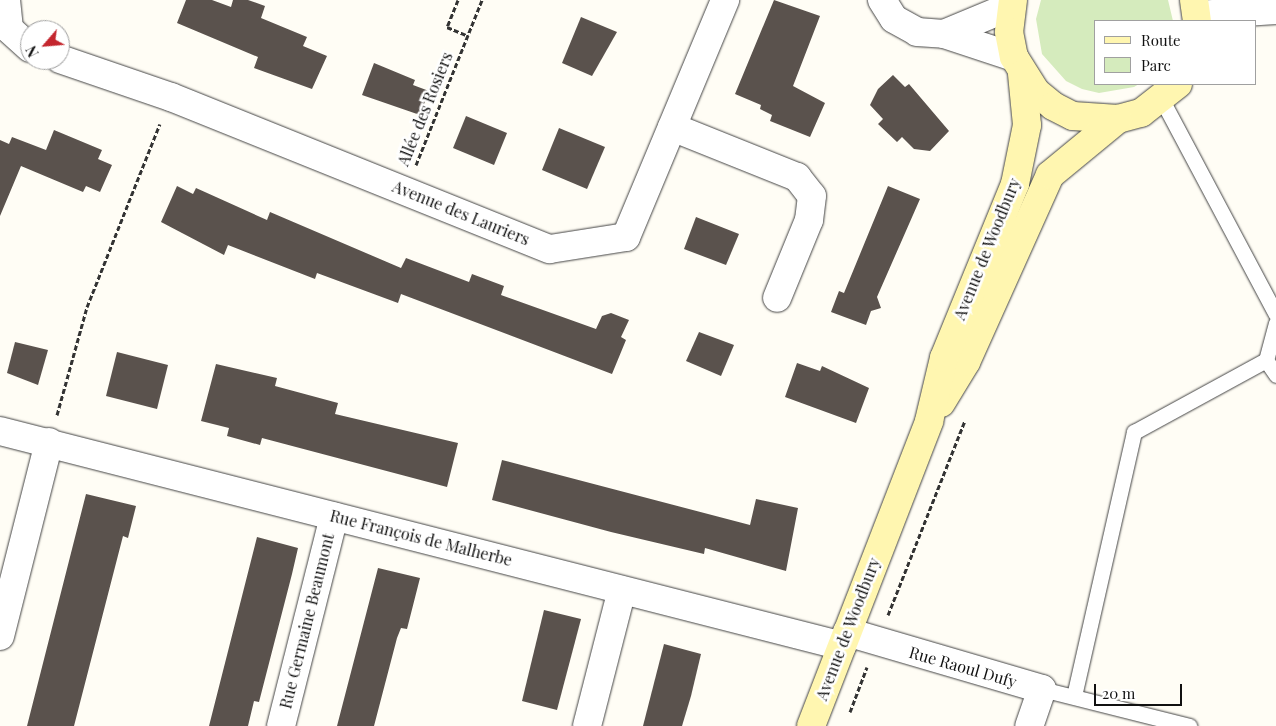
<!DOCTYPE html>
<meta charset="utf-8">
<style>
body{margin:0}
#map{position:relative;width:1276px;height:726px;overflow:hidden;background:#fffdf5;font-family:"Playfair Display",serif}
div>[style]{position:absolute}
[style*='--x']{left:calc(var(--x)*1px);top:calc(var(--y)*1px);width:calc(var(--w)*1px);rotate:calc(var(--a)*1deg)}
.green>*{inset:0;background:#d5ebbd}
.building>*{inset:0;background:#5a524d}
.path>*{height:3px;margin-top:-1.5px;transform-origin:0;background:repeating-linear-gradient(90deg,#333 0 5px,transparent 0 7.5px)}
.roads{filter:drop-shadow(0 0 1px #444) drop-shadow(0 0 1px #444)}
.lane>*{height:15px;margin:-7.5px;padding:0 7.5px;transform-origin:7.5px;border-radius:7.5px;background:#fff}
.street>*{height:28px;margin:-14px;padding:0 14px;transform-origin:14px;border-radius:14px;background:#fff}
.secondary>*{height:28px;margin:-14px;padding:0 14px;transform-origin:14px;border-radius:14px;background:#fff6b0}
span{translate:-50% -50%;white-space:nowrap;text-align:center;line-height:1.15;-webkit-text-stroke:5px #fff;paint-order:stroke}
.street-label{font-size:16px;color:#111}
.legend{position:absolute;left:1094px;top:20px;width:162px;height:65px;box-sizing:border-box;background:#fff;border:1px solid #a0a0a0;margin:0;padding:6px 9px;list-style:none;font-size:15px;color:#111}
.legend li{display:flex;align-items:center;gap:10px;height:25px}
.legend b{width:25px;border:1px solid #a0a0a0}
.north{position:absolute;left:20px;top:20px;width:50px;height:50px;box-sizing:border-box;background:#fff;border:1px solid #a0a0a0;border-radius:50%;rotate:243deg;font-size:14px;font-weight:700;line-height:20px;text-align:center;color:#111}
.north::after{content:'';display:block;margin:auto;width:18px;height:22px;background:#c4262e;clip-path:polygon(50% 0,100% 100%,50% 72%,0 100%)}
.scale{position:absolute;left:1094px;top:684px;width:88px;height:22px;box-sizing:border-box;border:2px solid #111;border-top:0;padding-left:6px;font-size:15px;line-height:18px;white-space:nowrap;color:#111;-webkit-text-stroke:4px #fff;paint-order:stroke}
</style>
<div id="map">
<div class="green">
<div style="clip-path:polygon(1168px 0,1173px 21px,1095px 21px,1095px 84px,1139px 84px,1134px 87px,1099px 93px,1082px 89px,1066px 81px,1042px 54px,1036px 19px,1041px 0)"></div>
</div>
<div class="building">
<div style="clip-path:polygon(186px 0,212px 0,231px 7px,233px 0,248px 0,265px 6px,261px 18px,307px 37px,303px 46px,327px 56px,312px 89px,254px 68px,258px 57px,177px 23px)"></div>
<div style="clip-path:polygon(774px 0,820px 16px,793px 86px,825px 103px,810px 137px,770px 121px,772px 115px,760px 109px,761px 105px,735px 94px)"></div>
<div style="clip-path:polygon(581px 17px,617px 32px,592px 76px,562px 63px)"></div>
<div style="clip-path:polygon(374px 63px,415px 80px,413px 85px,429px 91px,420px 115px,362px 95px)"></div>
<div style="clip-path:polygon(893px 75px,905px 87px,909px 84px,949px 131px,930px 151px,914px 149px,902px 137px,897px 142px,878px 124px,883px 119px,870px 105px,878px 89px)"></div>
<div style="clip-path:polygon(466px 116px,507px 133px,494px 165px,453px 148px)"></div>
<div style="clip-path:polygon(559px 128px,605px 147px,587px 189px,542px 170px)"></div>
<div style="clip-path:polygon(54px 130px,102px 150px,98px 159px,112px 165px,100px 192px,86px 186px,83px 192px,21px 166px,0 216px,0 140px,9px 144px,12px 137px,46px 150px)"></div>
<div style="clip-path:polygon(177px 186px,193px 194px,196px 188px,267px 220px,270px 212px,401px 268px,406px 258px,469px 282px,472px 274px,504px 286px,501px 295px,596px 329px,602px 316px,611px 313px,629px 320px,621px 337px,626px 340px,612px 374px,401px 294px,398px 303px,317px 273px,315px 279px,228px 245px,224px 255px,161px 222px)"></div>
<div style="clip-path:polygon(888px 186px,920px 199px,877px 297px,881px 308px,871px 311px,866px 325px,831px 312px,839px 291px,844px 293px)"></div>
<div style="clip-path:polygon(696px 217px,739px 234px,726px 265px,684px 249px)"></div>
<div style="clip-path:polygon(699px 332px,734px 345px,721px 376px,686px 361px)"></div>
<div style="clip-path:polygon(15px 342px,48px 350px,38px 385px,7px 373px)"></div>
<div style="clip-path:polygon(117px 352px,168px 365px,157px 409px,106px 396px)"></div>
<div style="clip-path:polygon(797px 363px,820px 371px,822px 366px,869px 388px,856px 423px,785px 397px)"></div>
<div style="clip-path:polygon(216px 364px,277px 378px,275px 386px,338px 403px,335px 414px,458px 443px,447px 487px,262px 438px,260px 445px,227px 436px,229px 428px,201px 421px)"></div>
<div style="clip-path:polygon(502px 460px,750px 525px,756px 499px,798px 508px,786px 571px,705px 548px,704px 554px,611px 532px,492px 500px)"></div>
<div style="clip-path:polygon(86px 494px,136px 506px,128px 538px,123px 536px,74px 726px,27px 726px)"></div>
<div style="clip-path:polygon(257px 537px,298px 548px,292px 574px,259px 702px,254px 701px,248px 726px,209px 726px)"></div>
<div style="clip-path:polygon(378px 568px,420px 578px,407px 629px,401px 628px,397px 638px,374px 726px,337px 726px)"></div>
<div style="clip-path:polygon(544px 610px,581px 619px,557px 710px,522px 701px)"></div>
<div style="clip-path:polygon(664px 644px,701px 654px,691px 696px,682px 726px,643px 726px)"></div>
</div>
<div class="path">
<div style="--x:458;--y:0;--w:29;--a:112"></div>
<div style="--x:447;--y:27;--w:23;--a:23"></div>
<div style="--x:416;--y:165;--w:178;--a:-68.2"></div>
<div style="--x:57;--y:415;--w:112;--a:-74.5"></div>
<div style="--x:87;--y:307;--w:197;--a:-68.3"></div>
<div style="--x:888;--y:615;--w:209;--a:-68.4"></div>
<div style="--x:850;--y:712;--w:48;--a:-69.3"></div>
</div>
<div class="roads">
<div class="lane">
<div style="--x:1162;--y:100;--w:242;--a:62"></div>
<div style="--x:1276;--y:323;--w:38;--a:105"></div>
<div style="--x:1266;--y:360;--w:18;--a:56"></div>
<div style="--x:1042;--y:689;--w:152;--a:14.1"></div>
<div style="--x:1074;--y:696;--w:271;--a:-77.2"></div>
<div style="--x:1134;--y:432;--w:150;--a:-28.6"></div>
</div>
<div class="street">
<div style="--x:6;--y:0;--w:29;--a:84"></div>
<div style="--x:9;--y:29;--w:28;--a:42"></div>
<div style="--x:882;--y:0;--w:22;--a:58"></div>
<div style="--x:894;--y:19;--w:26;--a:29"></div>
<div style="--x:917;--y:32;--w:27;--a:4"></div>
<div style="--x:944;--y:34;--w:74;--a:18.2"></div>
<div style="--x:1197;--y:15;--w:79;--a:-3.6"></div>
<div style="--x:944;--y:34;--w:73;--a:-22.7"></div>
<div style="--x:60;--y:59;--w:117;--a:18.9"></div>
<div style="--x:171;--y:97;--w:408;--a:21.9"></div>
<div style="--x:550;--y:249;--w:77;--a:-9"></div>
<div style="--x:626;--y:237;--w:257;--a:-67.3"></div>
<div style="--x:672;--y:127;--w:135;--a:21.8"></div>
<div style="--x:797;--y:177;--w:24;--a:52"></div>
<div style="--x:812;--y:196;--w:24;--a:97"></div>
<div style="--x:809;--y:220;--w:84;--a:112.3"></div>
<div style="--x:0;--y:431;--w:869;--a:14.32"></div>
<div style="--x:847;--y:632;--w:203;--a:16.3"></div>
<div style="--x:1042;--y:689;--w:39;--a:109"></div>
<div style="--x:0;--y:636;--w:200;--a:-75.8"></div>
<div style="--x:281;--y:726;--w:216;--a:-75.8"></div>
<div style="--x:587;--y:726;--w:140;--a:-75.6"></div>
</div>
<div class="secondary">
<div style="--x:1013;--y:0;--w:32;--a:97"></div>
<div style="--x:1009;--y:32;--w:25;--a:79"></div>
<div style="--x:1014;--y:57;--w:41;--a:57.8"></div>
<div style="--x:1036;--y:92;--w:22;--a:39"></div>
<div style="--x:1053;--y:106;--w:22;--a:27"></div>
<div style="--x:1073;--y:116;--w:45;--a:3.8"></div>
<div style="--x:1118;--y:119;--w:24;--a:-15"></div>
<div style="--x:1141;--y:113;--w:47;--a:-38.1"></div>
<div style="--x:1194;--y:0;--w:21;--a:82"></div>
<div style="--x:941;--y:403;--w:48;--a:-58.6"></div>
<div style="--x:966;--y:362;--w:205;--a:-65.8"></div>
<div style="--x:1050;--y:175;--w:88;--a:-39.5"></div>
<div style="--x:811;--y:726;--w:327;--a:-68.8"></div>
<div style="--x:929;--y:421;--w:65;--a:-76.6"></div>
<div style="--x:944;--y:358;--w:188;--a:-67.8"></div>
<div style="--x:1015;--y:184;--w:60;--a:-78.5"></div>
<div style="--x:1027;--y:125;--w:51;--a:-95.6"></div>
</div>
</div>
<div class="street-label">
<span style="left:425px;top:109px;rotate:-68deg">Allée des Rosiers</span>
<span style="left:461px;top:213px;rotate:22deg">Avenue des Lauriers</span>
<span style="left:987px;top:249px;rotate:-68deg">Avenue de Woodbury</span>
<span style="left:421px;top:538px;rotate:14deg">Rue François de Malherbe</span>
<span style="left:307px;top:621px;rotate:-76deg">Rue Germaine Beaumont</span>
<span style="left:848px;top:629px;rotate:-69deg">Avenue de Woodbury</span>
<span style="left:963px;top:667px;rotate:16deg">Rue Raoul Dufy</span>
</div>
<ul class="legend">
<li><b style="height:6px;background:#fff6b0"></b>Route</li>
<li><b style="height:14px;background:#d5ebbd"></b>Parc</li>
</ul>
<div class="north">N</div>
<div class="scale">20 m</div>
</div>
